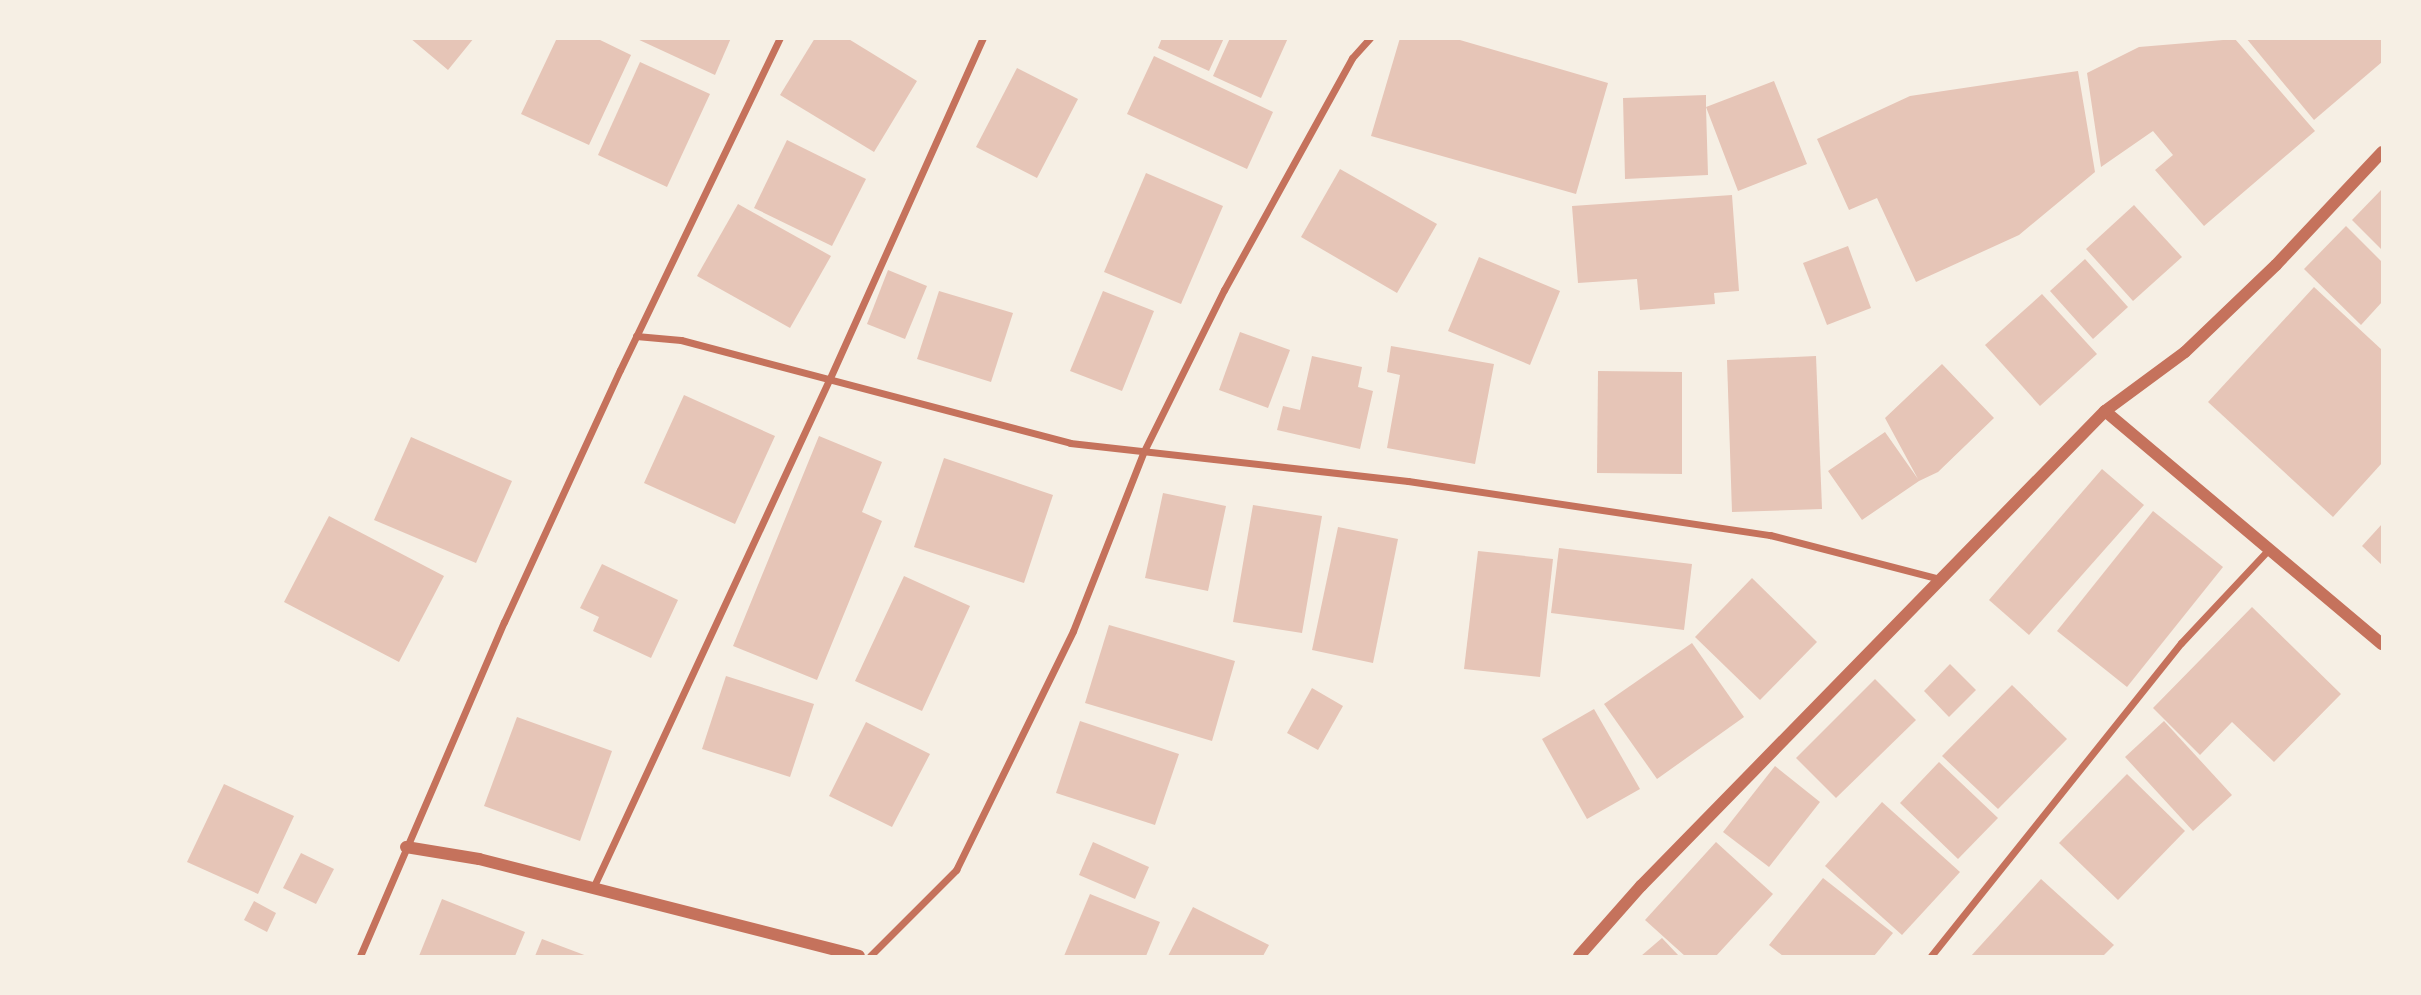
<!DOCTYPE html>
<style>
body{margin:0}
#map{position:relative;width:2421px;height:995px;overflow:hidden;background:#f6efe4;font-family:"Exo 2",sans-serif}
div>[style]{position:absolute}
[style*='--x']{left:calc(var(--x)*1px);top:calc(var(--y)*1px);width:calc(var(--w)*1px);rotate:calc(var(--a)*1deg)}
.building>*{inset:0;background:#e6c5b7}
.minor>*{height:7px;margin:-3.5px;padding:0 3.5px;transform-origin:3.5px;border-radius:3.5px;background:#c5725c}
.tertiary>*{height:12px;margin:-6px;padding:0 6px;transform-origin:6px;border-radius:6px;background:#c5725c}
span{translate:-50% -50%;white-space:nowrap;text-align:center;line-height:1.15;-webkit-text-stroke:5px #f6efe4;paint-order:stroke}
.frame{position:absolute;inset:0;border:40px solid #f6efe4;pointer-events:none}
</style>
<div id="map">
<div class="building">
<div style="clip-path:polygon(410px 38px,474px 38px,448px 70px)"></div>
<div style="clip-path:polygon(557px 38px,596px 38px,631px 55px,589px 145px,521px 114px)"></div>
<div style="clip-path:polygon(635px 38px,731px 38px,715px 75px)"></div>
<div style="clip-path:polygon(815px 38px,847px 38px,917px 81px,874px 152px,780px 95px)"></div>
<div style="clip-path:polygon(1162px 38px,1224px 38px,1209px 71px,1158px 48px)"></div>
<div style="clip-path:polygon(1230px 38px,1288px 38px,1261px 98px,1213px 76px)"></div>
<div style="clip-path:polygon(1400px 38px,1453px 38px,1608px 83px,1576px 194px,1371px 136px)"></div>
<div style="clip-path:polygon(2246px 38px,2382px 38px,2382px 62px,2314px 120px)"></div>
<div style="clip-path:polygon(2235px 39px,2315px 131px,2204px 226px,2155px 170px,2173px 155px,2153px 131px,2101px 167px,2087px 73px,2139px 47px)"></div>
<div style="clip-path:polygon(1154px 56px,1273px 112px,1247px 169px,1127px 114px)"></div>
<div style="clip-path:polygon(640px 62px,710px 94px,667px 187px,598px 155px)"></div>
<div style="clip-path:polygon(1017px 68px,1078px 99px,1037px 178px,976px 147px)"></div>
<div style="clip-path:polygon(2078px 71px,2095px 172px,2019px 235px,1916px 282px,1877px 198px,1849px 210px,1817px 139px,1910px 96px)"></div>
<div style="clip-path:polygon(1774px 81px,1807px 164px,1738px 191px,1706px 107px,1708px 175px,1625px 179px,1623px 98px,1706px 95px,1706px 107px)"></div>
<div style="clip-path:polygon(787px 140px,866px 179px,832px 246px,754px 208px)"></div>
<div style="clip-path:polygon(1340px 169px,1437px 224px,1397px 293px,1301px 237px)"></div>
<div style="clip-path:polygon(1146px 173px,1223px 206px,1181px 304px,1104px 272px)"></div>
<div style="clip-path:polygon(2382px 189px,2382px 250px,2352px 220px)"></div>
<div style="clip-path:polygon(1732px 195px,1739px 291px,1714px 293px,1715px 304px,1640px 310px,1637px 279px,1578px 283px,1572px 206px)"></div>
<div style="clip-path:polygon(738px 204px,831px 256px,790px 328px,697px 276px)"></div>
<div style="clip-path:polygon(2134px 205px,2182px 257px,2133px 301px,2086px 249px)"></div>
<div style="clip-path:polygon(2346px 226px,2382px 262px,2382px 302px,2361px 325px,2304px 269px)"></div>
<div style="clip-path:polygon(1848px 246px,1871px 308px,1827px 325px,1803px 263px)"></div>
<div style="clip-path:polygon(1479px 257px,1560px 291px,1530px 365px,1448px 331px)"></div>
<div style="clip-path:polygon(2085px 259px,2128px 307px,2093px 339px,2050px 291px)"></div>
<div style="clip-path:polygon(888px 270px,927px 286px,905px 339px,867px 324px)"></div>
<div style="clip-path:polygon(2314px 287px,2382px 350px,2382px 463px,2333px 517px,2208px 402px)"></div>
<div style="clip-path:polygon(939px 291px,1013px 313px,991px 382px,917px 359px)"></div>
<div style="clip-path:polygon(1103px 291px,1154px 311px,1122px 391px,1070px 371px)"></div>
<div style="clip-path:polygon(2042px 294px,2097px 354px,2040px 406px,1985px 345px)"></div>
<div style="clip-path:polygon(1240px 332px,1290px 350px,1268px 408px,1219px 390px)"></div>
<div style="clip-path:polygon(1391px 346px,1494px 364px,1475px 464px,1387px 448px,1400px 375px,1387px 372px)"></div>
<div style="clip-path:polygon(1312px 356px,1362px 367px,1358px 387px,1373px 391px,1360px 449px,1277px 430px,1283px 406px,1300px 410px)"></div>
<div style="clip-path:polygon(1816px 356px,1822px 509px,1732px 512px,1727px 360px)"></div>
<div style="clip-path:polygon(1942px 364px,1994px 418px,1938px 472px,1919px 481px,1862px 520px,1828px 471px,1885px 432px,1918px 479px,1885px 418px)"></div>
<div style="clip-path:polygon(1598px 371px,1682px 372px,1682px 474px,1597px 473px)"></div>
<div style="clip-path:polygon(684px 395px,775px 436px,735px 524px,644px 483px)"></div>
<div style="clip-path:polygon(819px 436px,882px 462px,862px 512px,882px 521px,817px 680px,733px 646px)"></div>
<div style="clip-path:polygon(411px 437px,512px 481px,476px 563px,374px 520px)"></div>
<div style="clip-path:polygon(944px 458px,1053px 495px,1024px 583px,914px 547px)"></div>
<div style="clip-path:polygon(2102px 469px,2144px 505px,2029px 635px,1989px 600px)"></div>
<div style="clip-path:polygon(1163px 493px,1226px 506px,1208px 591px,1145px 578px)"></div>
<div style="clip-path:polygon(1253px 505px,1322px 516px,1302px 633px,1233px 622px)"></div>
<div style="clip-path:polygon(2153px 511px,2223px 567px,2127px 687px,2057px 631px)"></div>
<div style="clip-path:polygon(329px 516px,444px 576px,399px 662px,284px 602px)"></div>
<div style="clip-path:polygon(2382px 524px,2382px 565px,2362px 546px)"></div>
<div style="clip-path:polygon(1338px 527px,1398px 539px,1373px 663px,1312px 650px)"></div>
<div style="clip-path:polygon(1559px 548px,1692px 564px,1684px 630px,1551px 613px)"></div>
<div style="clip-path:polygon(1478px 551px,1553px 559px,1540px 677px,1464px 669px)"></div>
<div style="clip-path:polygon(602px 564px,678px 600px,651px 658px,593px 631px,599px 617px,580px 608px)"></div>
<div style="clip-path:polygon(904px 576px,970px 606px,922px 711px,855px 681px)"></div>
<div style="clip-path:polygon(1752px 578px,1817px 642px,1760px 700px,1695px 637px)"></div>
<div style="clip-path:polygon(2252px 607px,2341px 694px,2274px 762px,2232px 722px,2200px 755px,2153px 708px)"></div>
<div style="clip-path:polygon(1109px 625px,1235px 661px,1212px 741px,1085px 703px)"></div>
<div style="clip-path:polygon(1692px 643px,1744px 717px,1657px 779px,1604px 704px)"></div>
<div style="clip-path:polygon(1950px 664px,1976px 690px,1949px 717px,1924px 691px)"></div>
<div style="clip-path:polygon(726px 676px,814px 704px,790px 777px,702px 749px)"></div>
<div style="clip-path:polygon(1875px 679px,1916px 720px,1836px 798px,1796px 758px)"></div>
<div style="clip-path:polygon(2012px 685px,2067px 739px,1998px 809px,1942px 756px)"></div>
<div style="clip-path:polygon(1312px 688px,1343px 706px,1318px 750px,1287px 733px)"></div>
<div style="clip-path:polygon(1594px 709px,1640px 789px,1587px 819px,1542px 739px)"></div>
<div style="clip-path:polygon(517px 717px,612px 751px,580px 841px,484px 806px)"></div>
<div style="clip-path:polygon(1080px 721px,1179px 754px,1155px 825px,1056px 793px)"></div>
<div style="clip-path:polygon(2164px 721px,2232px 795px,2193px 831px,2125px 757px)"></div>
<div style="clip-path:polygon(866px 722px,930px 754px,892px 827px,829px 796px)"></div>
<div style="clip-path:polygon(1939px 762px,1998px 818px,1958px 859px,1900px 803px)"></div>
<div style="clip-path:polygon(1775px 766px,1820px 802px,1769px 867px,1723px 832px)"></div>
<div style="clip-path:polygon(2127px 774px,2185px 831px,2118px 900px,2059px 843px)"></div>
<div style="clip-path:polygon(224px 784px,294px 816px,258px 894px,187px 862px)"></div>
<div style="clip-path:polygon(1882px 802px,1960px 872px,1902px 935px,1825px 866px)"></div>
<div style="clip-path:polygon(1093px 842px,1149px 867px,1135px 899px,1079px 875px)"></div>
<div style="clip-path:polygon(1716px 842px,1773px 894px,1716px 956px,1685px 956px,1645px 920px)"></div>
<div style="clip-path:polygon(301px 853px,334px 869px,316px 904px,283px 888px)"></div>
<div style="clip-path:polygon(1823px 878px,1893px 933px,1874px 956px,1783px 956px,1769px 945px)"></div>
<div style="clip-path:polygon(2041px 879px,2114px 945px,2103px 956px,1971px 956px)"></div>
<div style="clip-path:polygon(1090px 894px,1160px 922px,1146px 956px,1064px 956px)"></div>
<div style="clip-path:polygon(442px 899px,525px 932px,515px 956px,419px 956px)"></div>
<div style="clip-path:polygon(254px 901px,276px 913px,267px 932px,244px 920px)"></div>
<div style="clip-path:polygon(1193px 907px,1269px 945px,1263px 956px,1168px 956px)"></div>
<div style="clip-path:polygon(1662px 938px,1679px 956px,1641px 956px)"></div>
<div style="clip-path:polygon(542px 939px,587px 956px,535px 956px)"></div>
</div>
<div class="minor">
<div style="--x:636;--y:336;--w:45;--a:5.1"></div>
<div style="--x:681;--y:340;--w:402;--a:14.8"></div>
<div style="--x:1070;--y:443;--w:340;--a:6.4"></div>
<div style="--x:1408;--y:481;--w:366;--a:8.5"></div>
<div style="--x:1770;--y:535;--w:176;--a:14.5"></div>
<div style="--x:593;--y:888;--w:562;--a:-65.08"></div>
<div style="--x:830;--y:378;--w:373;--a:-65.8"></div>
<div style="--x:360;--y:956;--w:364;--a:-66.7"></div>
<div style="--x:504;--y:622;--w:277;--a:-65.3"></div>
<div style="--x:620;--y:370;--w:369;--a:-64.3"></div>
<div style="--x:870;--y:956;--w:122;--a:-45"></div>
<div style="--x:956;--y:870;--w:266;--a:-63.9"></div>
<div style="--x:1073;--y:631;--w:193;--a:-68.5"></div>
<div style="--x:1144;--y:451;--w:180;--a:-63.6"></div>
<div style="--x:1224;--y:290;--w:265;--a:-61.1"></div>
<div style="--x:1352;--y:58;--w:27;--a:-48"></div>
<div style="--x:1931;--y:956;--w:401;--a:-51.4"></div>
<div style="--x:2181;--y:643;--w:127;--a:-46.9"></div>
</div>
<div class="tertiary">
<div style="--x:2105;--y:411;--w:362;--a:40.1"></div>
<div style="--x:406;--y:847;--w:74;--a:9.3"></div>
<div style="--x:479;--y:859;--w:392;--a:14.3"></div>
<div style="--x:1579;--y:956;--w:94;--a:-48.5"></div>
<div style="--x:1641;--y:886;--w:664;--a:-45.67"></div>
<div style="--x:2105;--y:411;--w:99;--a:-36.4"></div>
<div style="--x:2185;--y:352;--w:126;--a:-43.7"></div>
<div style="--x:2276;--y:265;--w:155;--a:-46.8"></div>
</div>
<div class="frame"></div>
</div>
